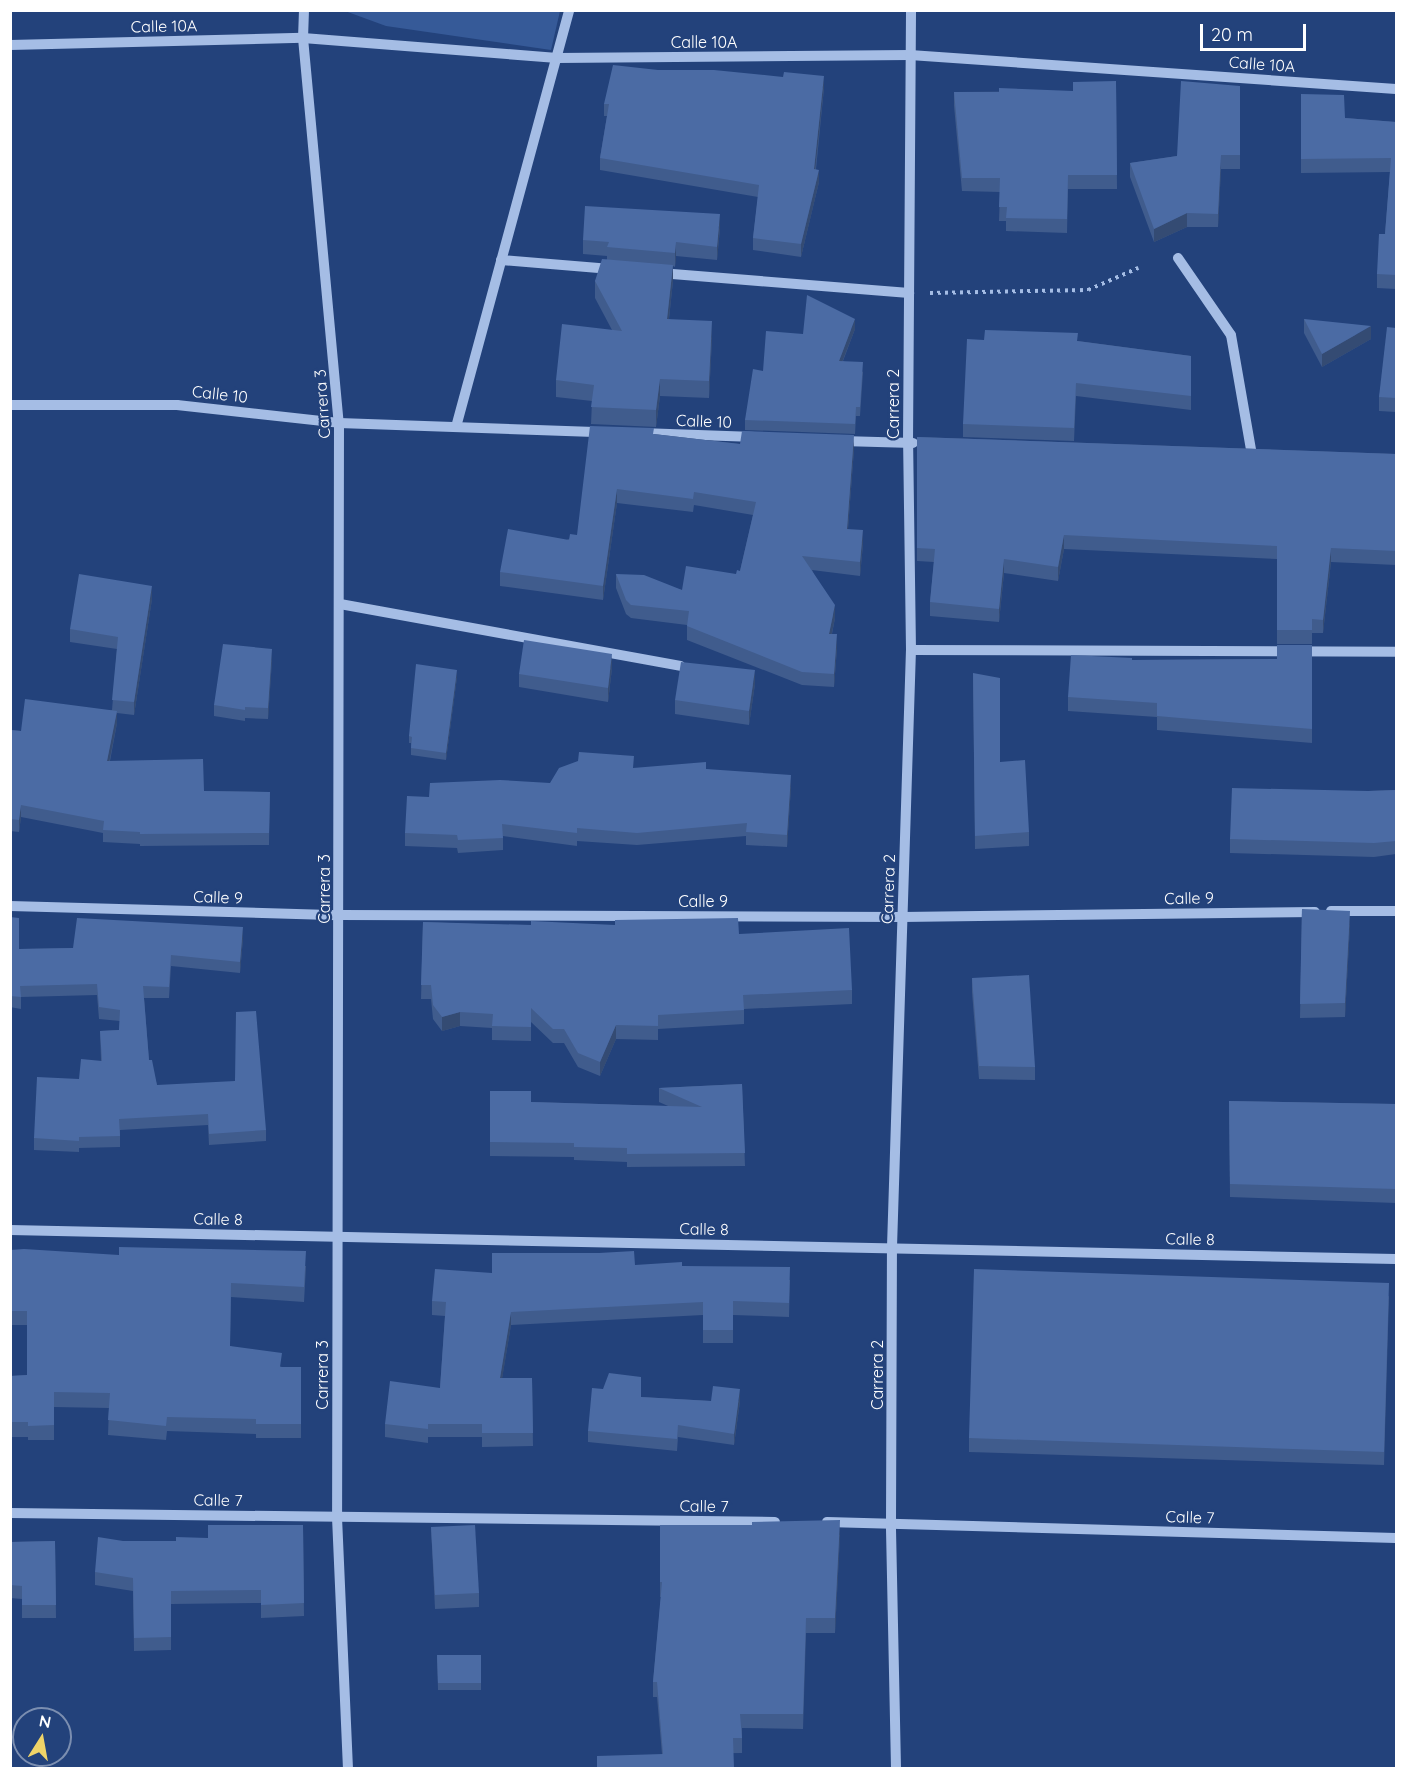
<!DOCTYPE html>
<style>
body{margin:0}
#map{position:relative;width:1407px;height:1779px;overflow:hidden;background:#23427b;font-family:Quicksand,sans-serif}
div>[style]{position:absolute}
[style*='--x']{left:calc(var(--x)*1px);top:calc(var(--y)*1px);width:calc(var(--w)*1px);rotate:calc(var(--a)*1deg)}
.green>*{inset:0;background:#365a98}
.path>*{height:4px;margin-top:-2px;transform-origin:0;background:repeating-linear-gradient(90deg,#a5bde5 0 3px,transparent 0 7.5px)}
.minor>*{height:10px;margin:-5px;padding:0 5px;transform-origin:5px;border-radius:5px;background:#a5bde5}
.wall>*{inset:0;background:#405c8d}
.shaded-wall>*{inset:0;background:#344b73}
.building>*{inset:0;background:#4b6ba4}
span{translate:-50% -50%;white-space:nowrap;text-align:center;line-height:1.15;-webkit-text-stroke:4.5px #23427b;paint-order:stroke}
.street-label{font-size:16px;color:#fff}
.frame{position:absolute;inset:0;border:12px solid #fff;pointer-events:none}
.north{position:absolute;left:12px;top:1707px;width:60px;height:60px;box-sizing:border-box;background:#23427b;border:2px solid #7b8eb0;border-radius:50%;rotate:11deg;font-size:16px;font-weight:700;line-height:24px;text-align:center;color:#fff}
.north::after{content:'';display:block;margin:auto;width:21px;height:27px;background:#f0d468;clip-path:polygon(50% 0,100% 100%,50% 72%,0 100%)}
.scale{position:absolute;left:1200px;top:24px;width:106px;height:27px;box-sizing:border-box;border:3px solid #fff;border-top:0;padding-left:8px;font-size:18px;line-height:21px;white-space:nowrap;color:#fff;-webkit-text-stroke:4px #23427b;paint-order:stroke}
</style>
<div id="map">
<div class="green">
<div style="clip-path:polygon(345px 11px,560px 11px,551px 50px,386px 26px)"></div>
</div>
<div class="path">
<div style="--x:930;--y:293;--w:158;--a:-1.1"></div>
<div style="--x:1088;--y:290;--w:55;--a:-23.7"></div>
</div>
<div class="minor">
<div style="--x:304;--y:10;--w:28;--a:92"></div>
<div style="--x:303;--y:38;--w:387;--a:84.7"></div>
<div style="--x:339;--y:423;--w:1094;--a:90.1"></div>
<div style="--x:337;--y:1517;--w:251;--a:87.5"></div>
<div style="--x:10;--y:45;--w:293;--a:-1.4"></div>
<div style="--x:303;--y:38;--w:255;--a:4.5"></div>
<div style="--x:557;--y:58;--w:353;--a:-0.5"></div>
<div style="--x:910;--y:55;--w:487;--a:4"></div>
<div style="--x:1178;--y:258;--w:93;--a:55.5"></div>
<div style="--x:1231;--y:335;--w:122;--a:80.1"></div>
<div style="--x:501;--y:260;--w:110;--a:4.7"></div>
<div style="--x:660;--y:273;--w:250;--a:4.6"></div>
<div style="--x:10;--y:405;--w:167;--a:0"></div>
<div style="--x:177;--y:405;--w:163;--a:6.3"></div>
<div style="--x:339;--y:423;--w:263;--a:2"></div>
<div style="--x:456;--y:427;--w:432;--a:-74.8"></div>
<div style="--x:641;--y:433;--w:114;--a:2"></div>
<div style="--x:842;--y:441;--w:71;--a:1.6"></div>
<div style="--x:340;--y:604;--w:346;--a:10.3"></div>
<div style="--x:911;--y:650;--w:485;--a:0.2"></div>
<div style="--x:10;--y:906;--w:329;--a:1.6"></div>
<div style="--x:339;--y:915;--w:563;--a:0.2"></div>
<div style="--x:902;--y:917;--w:413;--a:-0.7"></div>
<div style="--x:1331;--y:911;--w:65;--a:0"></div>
<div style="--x:10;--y:1230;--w:1386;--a:1.2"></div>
<div style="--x:10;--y:1513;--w:765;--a:0.67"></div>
<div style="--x:827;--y:1522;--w:569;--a:1.61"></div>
<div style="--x:896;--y:1768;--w:245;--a:-91.2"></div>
<div style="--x:891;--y:1523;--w:276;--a:-89.8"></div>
<div style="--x:892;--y:1247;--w:597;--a:-88.18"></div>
<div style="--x:911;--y:650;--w:207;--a:-90.8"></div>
<div style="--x:908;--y:443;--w:433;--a:-89.6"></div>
</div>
<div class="wall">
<div style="clip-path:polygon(658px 70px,824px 88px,816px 169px,819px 182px,801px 257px,753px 250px,753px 238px,758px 197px,600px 170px,600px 158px,607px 116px,604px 116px,604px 104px)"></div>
<div style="clip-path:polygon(1116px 81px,1117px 189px,1068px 189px,1067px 233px,1006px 231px,1006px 221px,999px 221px,1000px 192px,962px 191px,954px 106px,954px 92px,1073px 91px)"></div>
<div style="clip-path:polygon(1240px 86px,1240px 169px,1221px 169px,1218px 227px,1187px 227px,1154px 242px,1130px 177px,1130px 163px,1177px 156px)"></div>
<div style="clip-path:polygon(1301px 94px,1345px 118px,1396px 122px,1396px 289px,1377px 288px,1377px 274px,1385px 234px,1390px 172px,1301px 173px)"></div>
<div style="clip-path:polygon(720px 228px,717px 260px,676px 256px,675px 267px,673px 266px,673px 281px,669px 319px,712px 338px,709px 398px,660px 396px,656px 427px,591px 424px,592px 401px,556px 397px,556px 380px,612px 330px,595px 298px,595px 281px,607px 259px,607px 256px,583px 254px,583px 240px)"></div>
<div style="clip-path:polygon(1304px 319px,1371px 339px,1322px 367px,1304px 333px)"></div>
<div style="clip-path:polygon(1396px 328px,1396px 412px,1379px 411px,1379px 397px)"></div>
<div style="clip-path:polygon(855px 329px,843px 361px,863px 372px,860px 416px,856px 416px,855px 434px,745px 430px,745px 420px,763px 371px,803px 334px)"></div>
<div style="clip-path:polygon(984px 340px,1078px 341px,1191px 356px,1191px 410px,1076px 396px,1074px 441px,963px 437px,963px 424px)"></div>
<div style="clip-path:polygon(654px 434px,740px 444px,854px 449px,848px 529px,863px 544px,860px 576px,812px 570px,835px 618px,832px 634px,837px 648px,834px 687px,802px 685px,687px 640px,687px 625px,631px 618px,626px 614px,616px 588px,616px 574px,682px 590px,736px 574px,740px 571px,753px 515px,694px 505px,693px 512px,617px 503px,603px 600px,500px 586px,500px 572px,577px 535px)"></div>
<div style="clip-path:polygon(917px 437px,1396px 454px,1396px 565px,1331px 562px,1323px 633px,1312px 633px,1312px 644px,1277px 644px,1277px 559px,1064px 549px,1058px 581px,1004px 573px,999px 622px,930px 616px,930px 602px,934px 562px,917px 561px)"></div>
<div style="clip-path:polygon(152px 599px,134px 715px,117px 713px,117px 723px,110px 761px,204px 791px,270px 792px,269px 845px,140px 846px,140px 844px,103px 842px,103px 833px,21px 817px,19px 832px,10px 831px,10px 730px,21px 731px,112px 710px,117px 649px,70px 642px,70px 629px)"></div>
<div style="clip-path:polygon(1312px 645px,1312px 743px,1157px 730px,1157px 717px,1068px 711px,1068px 697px,1132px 660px,1277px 659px)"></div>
<div style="clip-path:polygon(272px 660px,268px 719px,245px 718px,245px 721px,214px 716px,214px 705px)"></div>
<div style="clip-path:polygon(612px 668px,608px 702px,519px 687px,519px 674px)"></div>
<div style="clip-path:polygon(973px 673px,1000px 762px,1029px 832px,1029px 846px,975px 849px)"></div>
<div style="clip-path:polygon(457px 677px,446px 760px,411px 755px,411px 743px,409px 743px,409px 736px)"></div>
<div style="clip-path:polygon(755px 684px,749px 725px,675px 714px,675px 700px)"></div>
<div style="clip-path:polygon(634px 768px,706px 769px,791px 787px,787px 847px,746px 845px,746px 836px,637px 845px,577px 841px,577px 846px,503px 836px,503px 850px,458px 853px,457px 848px,405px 846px,405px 833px,429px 797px,550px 783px)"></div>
<div style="clip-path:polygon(1396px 790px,1396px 854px,1374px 857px,1230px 853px,1230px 839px,1368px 791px)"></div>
<div style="clip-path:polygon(1302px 909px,1350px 925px,1345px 1017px,1300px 1018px)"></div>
<div style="clip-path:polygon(10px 917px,19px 949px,73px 948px,243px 938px,240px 973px,171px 966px,169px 998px,144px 998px,149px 1060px,157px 1085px,266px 1130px,266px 1141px,209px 1145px,208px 1125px,120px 1130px,120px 1147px,79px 1148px,79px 1152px,34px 1150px,34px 1138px,79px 1079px,101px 1061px,100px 1031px,119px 1030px,120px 1021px,99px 1019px,97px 995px,21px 997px,21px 1009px,10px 1007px)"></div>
<div style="clip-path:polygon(423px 922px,739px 934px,852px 990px,852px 1004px,744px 1009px,744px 1024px,658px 1029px,658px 1040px,616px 1039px,600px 1076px,578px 1067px,564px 1043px,553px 1043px,531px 1022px,531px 1041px,492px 1040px,492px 1028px,460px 1026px,442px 1031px,433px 1019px,431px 999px,421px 999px)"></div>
<div style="clip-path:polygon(972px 978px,1035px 1067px,1035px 1080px,979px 1079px,972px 992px)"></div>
<div style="clip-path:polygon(742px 1084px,745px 1166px,627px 1167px,627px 1162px,574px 1160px,574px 1157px,490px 1156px,490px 1091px,531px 1102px,668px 1106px,659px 1102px,659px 1088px)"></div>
<div style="clip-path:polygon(1229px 1101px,1396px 1104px,1396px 1203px,1230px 1197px)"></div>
<div style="clip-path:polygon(10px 1250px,306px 1266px,304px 1302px,231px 1297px,230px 1346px,282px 1367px,301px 1367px,301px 1438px,256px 1438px,256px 1434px,167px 1431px,166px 1440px,108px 1435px,109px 1408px,54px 1407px,54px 1440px,28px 1440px,28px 1437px,10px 1437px,10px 1376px,27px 1375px,27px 1325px,10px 1325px)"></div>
<div style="clip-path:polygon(635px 1265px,682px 1266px,790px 1280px,789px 1317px,733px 1315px,733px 1343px,703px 1343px,703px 1315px,511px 1325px,502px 1378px,532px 1378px,533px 1446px,482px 1447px,482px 1437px,428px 1437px,428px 1443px,385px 1437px,385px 1424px,440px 1388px,445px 1316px,432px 1315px,432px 1301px,492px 1273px)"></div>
<div style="clip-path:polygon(1389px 1296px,1384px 1465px,969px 1452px,969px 1438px)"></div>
<div style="clip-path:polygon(641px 1397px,711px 1401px,740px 1401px,734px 1445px,678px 1437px,677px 1451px,588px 1442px,588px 1431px)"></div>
<div style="clip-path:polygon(303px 1525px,304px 1616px,261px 1618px,261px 1603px,171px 1604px,171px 1650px,134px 1651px,133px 1591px,95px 1585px,95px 1572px,176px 1541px,208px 1538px)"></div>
<div style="clip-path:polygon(660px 1525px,840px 1535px,835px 1633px,806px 1633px,803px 1729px,742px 1728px,742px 1753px,662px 1754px,657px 1697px,653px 1697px,653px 1682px,661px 1597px,660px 1597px)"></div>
<div style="clip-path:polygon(431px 1527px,479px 1593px,479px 1607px,435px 1609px)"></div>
<div style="clip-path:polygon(55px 1541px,56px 1618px,22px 1618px,22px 1599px,10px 1598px,10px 1542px)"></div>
<div style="clip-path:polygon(437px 1655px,481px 1655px,481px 1690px,438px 1690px)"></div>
</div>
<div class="shaded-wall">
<div style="clip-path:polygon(824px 76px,824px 88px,814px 181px,814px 169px)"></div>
<div style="clip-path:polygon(1221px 155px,1221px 169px,1218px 227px,1218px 214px)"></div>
<div style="clip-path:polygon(819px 170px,819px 182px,801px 257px,801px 244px)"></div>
<div style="clip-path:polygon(1187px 213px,1187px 227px,1154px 242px,1154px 229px)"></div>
<div style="clip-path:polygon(720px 214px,720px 228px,717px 260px,717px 247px)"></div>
<div style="clip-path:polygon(676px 242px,676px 256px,675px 267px,675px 253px)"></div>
<div style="clip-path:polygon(673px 265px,673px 281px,667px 336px,667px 319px)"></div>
<div style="clip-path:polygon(855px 319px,855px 329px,839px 370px,839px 361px)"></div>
<div style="clip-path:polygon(712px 321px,712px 338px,709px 398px,709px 381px)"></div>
<div style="clip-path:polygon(1371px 326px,1371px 339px,1322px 367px,1322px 354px)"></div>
<div style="clip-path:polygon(660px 379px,660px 396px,656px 427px,656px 410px)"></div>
<div style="clip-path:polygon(854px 435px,854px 449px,847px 542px,847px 529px)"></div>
<div style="clip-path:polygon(617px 489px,617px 503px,603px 600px,603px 586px)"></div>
<div style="clip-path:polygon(863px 530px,863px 544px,860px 576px,860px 562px)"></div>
<div style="clip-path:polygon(1064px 535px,1064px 549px,1058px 581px,1058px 567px)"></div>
<div style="clip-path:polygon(1331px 548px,1331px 562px,1323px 633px,1323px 620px)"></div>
<div style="clip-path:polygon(1004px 559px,1004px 573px,999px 622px,999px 609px)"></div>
<div style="clip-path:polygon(152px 586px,152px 599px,134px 715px,134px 702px)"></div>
<div style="clip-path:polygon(835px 605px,835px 618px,829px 647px,829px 634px)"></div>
<div style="clip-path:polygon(837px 634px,837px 648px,834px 687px,834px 674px)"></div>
<div style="clip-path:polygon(272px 649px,272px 660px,268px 719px,268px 708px)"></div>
<div style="clip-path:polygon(612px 654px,612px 668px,608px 702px,608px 688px)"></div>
<div style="clip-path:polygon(457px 670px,457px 677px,446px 760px,446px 753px)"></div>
<div style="clip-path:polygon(755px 670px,755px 684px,749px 725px,749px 711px)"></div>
<div style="clip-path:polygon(117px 711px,117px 723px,107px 773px,107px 761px)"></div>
<div style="clip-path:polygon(791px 775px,791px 787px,787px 847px,787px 835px)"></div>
<div style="clip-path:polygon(21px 805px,21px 817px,19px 832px,19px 820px)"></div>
<div style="clip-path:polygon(1350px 911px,1350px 925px,1345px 1017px,1345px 1003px)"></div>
<div style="clip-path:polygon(243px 927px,243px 938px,240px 973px,240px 962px)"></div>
<div style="clip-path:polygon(460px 1012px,460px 1026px,442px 1031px,442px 1017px)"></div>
<div style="clip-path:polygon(616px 1025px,616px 1039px,600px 1076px,600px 1062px)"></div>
<div style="clip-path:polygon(511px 1312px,511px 1325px,500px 1392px,500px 1378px)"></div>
<div style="clip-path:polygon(740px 1389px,740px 1401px,734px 1445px,734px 1434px)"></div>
<div style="clip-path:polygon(840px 1520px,840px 1535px,835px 1633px,835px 1618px)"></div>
</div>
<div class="building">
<div style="clip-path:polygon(613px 65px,658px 70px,714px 70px,783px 77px,784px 72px,824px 76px,814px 169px,819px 170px,801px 244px,753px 238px,759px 185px,600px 158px,609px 104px,604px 104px)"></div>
<div style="clip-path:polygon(1116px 81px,1117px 175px,1068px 175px,1067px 219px,1006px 218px,1007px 207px,999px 207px,1000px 178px,962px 178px,954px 92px,999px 92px,999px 88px,1073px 91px,1073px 82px)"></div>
<div style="clip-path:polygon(1181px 81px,1240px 86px,1240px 155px,1221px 155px,1218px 214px,1187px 213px,1154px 229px,1130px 163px,1177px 156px)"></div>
<div style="clip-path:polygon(1301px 94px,1344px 95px,1345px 118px,1396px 122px,1396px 275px,1377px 274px,1379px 234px,1385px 234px,1391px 158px,1301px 159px)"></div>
<div style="clip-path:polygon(585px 206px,720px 214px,717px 247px,676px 242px,675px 253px,607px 247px,609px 242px,583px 240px)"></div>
<div style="clip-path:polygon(602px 259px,673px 265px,667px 319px,712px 321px,709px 381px,660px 379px,656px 410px,591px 407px,594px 385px,556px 380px,562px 324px,622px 331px,595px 281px)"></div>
<div style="clip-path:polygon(807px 295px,855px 319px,839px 361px,863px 362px,860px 407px,856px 407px,855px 424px,745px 420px,753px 369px,763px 371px,766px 331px,803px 334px)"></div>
<div style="clip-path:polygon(1304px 319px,1371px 326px,1322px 354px)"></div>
<div style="clip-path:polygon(1387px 327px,1396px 328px,1396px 398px,1379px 397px)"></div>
<div style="clip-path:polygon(985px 330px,1078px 333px,1077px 341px,1191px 356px,1191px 396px,1076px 383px,1074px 428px,963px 424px,967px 339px,984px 340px)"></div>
<div style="clip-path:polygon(590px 426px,654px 428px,653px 434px,740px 444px,742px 431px,854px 435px,847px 529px,863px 530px,860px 562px,802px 556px,835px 605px,829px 634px,837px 634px,834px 674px,802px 672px,687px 626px,689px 611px,631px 605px,626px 600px,616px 574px,644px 575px,682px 590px,686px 566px,736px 574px,737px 570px,740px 571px,756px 502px,694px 492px,693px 499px,617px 489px,603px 586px,500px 572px,508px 529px,569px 540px,570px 534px,577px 535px)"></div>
<div style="clip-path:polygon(917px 437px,1396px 454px,1396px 551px,1331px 548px,1323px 620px,1312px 619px,1312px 630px,1277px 630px,1277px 546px,1064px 535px,1058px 567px,1004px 559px,999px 609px,930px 602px,935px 549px,917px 548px)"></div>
<div style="clip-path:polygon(79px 574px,152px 586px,134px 702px,112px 700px,118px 637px,70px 629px)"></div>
<div style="clip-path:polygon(524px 640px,612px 654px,608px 688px,519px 674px)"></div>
<div style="clip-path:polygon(223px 644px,272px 649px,268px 708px,245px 707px,245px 710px,214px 705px)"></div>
<div style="clip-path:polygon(1277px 645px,1312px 645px,1312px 729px,1157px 716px,1157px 703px,1068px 697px,1071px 655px,1132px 658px,1132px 660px,1277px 659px)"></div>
<div style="clip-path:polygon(681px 662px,755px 670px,749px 711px,675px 700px)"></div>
<div style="clip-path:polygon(416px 664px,457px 670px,446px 753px,411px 748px,412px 737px,409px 736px)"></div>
<div style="clip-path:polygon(973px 673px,1000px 678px,1000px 762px,1025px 760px,1029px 832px,975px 836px)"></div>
<div style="clip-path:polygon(25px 699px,117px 711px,107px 761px,203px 759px,204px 791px,270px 792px,269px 833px,140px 834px,140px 832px,103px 830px,104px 821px,21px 805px,19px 820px,10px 819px,10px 730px,21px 731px)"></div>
<div style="clip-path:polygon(579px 752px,634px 756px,633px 768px,706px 762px,706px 769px,791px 775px,787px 835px,746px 832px,747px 823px,637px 833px,577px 828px,577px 833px,502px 824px,503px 838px,458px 840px,457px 835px,405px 833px,407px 796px,429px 797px,430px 783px,500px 780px,550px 783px,559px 768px,578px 761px)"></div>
<div style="clip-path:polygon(1232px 788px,1368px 791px,1396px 790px,1396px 841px,1374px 843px,1230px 839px)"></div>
<div style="clip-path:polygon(1302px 909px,1350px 911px,1345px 1003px,1300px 1004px)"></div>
<div style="clip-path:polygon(10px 917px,19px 918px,19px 949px,73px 948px,77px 918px,243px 927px,240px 962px,171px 955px,169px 987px,143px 986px,149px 1060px,152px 1060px,157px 1085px,235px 1081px,236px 1012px,256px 1011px,266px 1130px,209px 1134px,208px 1114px,119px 1119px,120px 1136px,79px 1137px,79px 1141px,34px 1138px,37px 1077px,79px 1079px,81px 1059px,102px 1061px,100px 1031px,119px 1030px,120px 1010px,99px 1007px,97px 984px,20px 986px,21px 997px,10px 996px)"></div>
<div style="clip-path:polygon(738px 918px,739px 934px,849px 928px,852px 990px,743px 995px,744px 1010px,658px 1015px,658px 1026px,616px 1025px,600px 1062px,578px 1053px,564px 1029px,553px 1029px,531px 1008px,531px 1027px,492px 1026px,493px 1014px,460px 1012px,442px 1017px,433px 1005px,431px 985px,421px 985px,423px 922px,531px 925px,531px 921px,615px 925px,615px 920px)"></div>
<div style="clip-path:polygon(1029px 975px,1035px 1067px,979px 1066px,972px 978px)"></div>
<div style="clip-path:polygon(742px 1084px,745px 1153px,627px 1154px,627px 1148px,574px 1147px,574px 1143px,490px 1142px,490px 1091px,531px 1091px,531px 1102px,702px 1107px,659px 1088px)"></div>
<div style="clip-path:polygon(1229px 1101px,1396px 1104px,1396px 1189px,1230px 1184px)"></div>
<div style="clip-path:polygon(119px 1247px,306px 1251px,304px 1287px,231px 1283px,230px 1346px,282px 1353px,280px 1367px,301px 1367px,301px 1424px,256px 1424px,256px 1419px,167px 1417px,166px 1426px,108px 1420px,110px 1393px,54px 1392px,54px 1425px,28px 1426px,28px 1422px,10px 1422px,10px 1376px,27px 1375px,27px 1311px,10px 1311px,10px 1250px,24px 1249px,119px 1255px)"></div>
<div style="clip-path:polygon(634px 1251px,635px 1265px,682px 1262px,682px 1266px,790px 1267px,789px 1303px,733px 1301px,733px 1330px,703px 1330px,703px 1302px,511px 1312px,500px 1378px,532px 1378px,533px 1433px,482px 1433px,482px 1424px,428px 1424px,428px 1429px,385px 1424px,390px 1381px,440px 1388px,446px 1302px,432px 1301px,435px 1269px,492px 1273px,492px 1253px,599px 1253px)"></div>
<div style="clip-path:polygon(974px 1269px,1389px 1283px,1384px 1452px,969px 1438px)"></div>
<div style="clip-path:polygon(609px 1373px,641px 1377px,641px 1397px,711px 1401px,713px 1386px,740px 1389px,734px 1434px,678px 1425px,677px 1439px,588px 1431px,592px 1388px,603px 1389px)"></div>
<div style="clip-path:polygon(840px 1520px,835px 1618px,806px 1618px,803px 1714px,740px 1714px,742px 1738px,733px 1738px,734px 1768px,597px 1768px,597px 1756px,663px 1754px,657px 1682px,653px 1682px,662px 1582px,660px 1582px,660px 1525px,752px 1525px,752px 1522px)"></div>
<div style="clip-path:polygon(208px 1525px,303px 1525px,304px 1603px,261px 1605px,261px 1590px,171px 1591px,171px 1637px,134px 1638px,133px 1578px,95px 1572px,98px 1537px,123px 1541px,176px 1541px,176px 1537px,208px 1538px)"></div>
<div style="clip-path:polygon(475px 1525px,479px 1593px,435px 1595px,431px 1527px)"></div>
<div style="clip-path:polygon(55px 1541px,56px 1605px,22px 1605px,22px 1586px,10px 1585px,10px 1542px)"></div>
<div style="clip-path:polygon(437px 1655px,481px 1655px,481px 1683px,438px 1683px)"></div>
</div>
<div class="street-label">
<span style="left:164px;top:26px;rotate:-1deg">Calle 10A</span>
<span style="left:704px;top:42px">Calle 10A</span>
<span style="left:1262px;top:64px;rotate:4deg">Calle 10A</span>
<span style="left:220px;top:394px;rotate:6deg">Calle 10</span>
<span style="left:322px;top:404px;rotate:-94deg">Carrera 3</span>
<span style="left:893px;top:404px;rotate:-90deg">Carrera 2</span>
<span style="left:704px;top:421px;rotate:2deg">Calle 10</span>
<span style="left:324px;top:889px;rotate:-90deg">Carrera 3</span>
<span style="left:888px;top:889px;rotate:-88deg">Carrera 2</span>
<span style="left:218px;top:897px;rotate:2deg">Calle 9</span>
<span style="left:1189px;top:898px;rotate:-1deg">Calle 9</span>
<span style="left:703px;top:901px">Calle 9</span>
<span style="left:218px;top:1219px;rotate:1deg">Calle 8</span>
<span style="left:704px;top:1229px;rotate:1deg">Calle 8</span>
<span style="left:1190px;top:1239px;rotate:1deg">Calle 8</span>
<span style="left:322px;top:1375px;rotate:-90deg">Carrera 3</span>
<span style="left:877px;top:1375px;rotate:-90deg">Carrera 2</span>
<span style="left:218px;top:1500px;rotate:1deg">Calle 7</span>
<span style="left:704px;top:1506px;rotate:1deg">Calle 7</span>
<span style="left:1190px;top:1517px;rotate:2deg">Calle 7</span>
</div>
<div class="frame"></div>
<div class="north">N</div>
<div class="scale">20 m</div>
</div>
